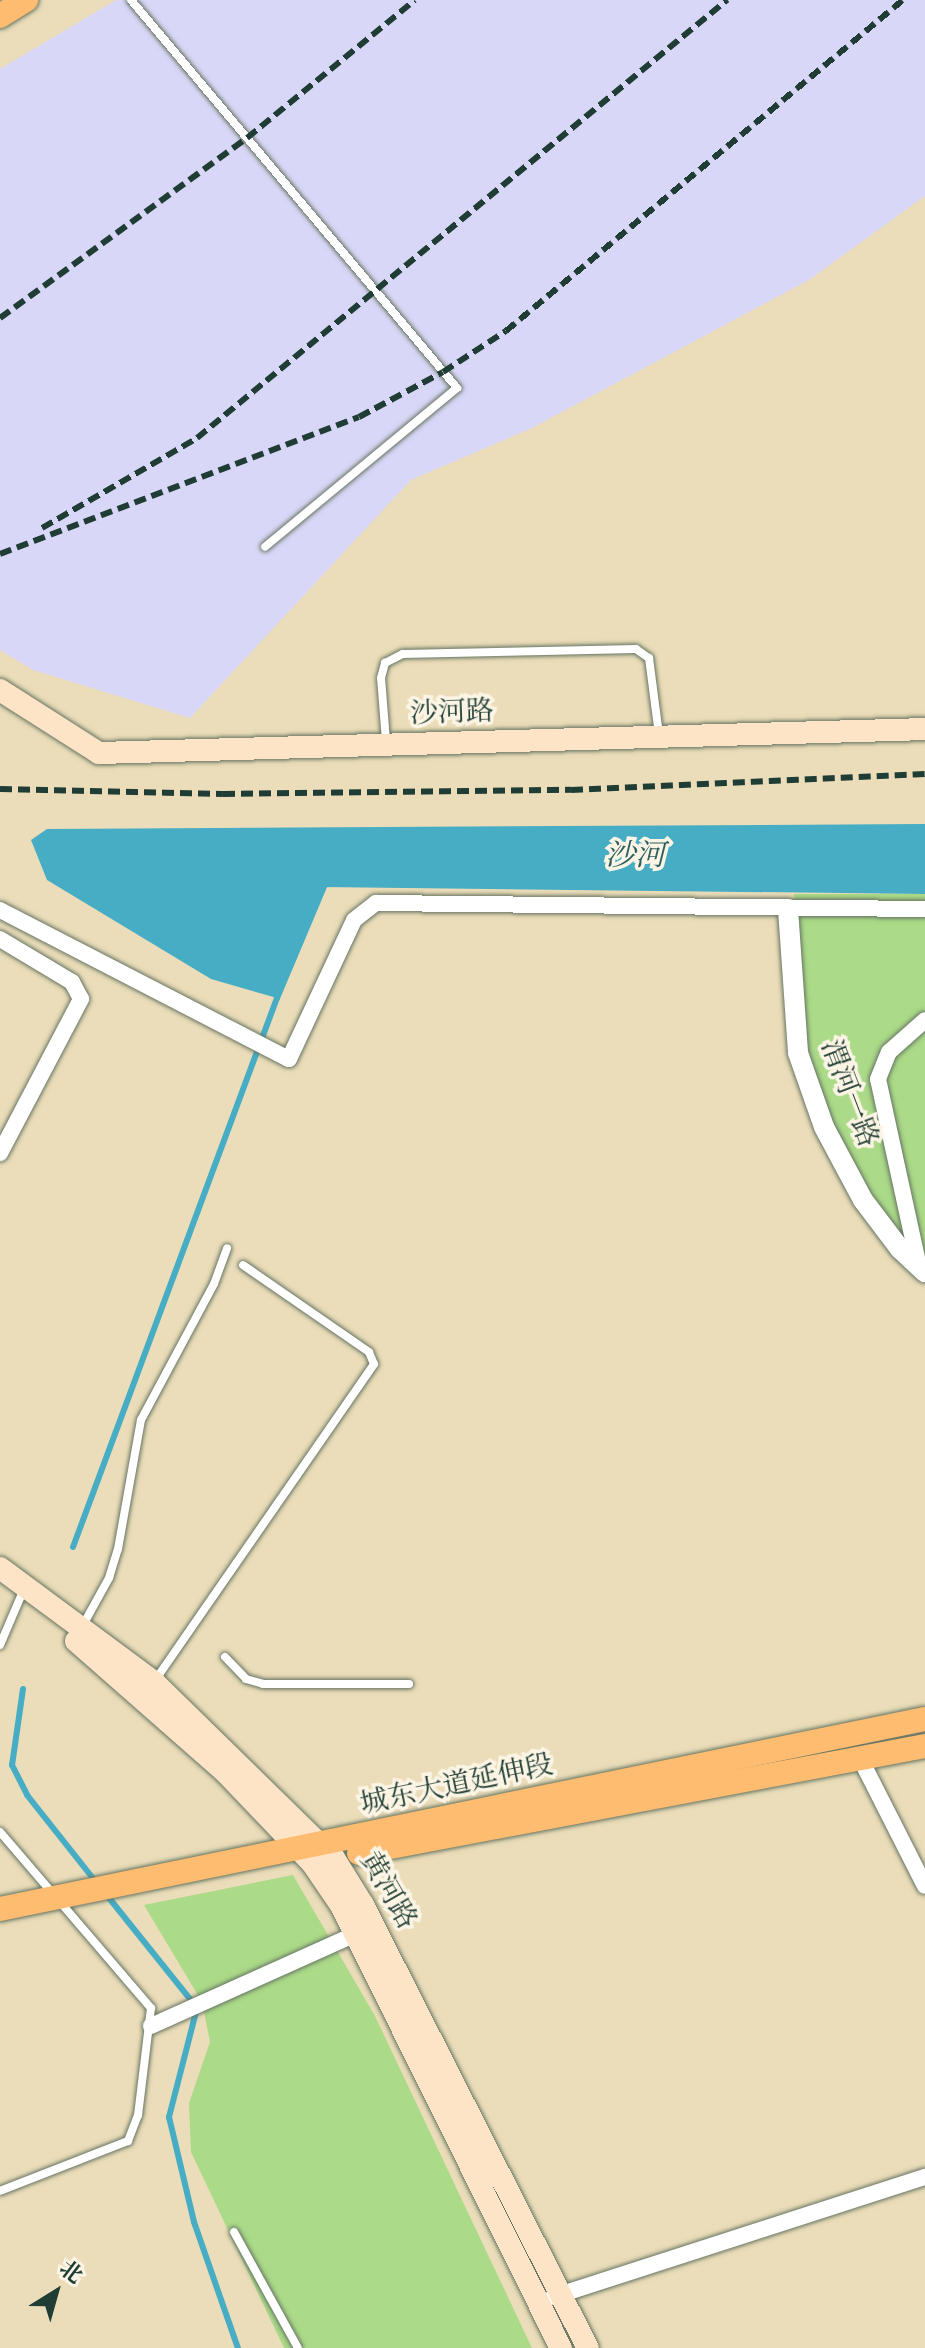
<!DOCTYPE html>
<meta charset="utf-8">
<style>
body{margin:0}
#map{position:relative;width:925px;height:2348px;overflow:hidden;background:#ebddb9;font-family:"Old Standard TT","Noto Serif SC",serif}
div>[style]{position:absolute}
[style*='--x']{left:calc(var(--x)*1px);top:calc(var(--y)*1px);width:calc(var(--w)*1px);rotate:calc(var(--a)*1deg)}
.built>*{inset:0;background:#d9d7f7}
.green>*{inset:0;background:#abda88}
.water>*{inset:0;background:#46adc5}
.stream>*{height:6px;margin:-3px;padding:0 3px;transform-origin:3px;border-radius:3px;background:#46adc5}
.roads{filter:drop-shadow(0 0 2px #667563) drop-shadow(0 0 2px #667563)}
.service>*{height:8px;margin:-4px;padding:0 4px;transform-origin:4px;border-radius:4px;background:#fff}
.minor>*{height:16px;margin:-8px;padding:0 8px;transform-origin:8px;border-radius:8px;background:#fff}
.tertiary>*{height:20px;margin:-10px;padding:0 10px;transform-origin:10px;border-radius:10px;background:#fff}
.secondary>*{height:22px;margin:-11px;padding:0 11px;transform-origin:11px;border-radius:11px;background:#fee4c6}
.primary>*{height:24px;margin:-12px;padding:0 12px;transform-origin:12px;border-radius:12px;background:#fdbc70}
.rail>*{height:6px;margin-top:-3px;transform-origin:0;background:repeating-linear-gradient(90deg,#1f3d34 0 12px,transparent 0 18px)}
span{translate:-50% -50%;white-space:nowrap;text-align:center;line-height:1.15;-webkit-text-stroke:7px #fcf5e5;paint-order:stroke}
.street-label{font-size:28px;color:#1f3d34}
.water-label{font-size:30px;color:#2b5f60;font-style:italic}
.north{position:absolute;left:16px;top:2252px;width:80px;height:80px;-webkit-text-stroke:6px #fcf5e5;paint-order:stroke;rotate:37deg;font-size:22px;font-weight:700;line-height:32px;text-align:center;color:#1f3d34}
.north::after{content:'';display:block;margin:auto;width:28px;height:36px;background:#1f3d34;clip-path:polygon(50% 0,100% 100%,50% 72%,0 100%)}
</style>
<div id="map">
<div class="built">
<div style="clip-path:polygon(116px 0,925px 0,925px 196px,809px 280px,532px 428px,411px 480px,190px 718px,33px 670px,0 650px,0 69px)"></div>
</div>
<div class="green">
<div style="clip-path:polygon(794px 894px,925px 894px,925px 1260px,870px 1198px,834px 1129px,813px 1072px,798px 996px)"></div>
<div style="clip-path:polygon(293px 1875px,375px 2016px,532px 2348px,284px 2348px,191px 2152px,189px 2103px,210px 2042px,202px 2002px,144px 1905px)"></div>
</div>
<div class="water">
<div style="clip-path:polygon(925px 824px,925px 894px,322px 887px,277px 998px,211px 979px,47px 880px,31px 840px,47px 829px)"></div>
</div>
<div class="stream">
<div style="--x:73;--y:1547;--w:586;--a:-69.62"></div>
<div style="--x:277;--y:998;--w:126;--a:-67.1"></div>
<div style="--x:23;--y:1689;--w:77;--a:98.2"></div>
<div style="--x:12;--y:1765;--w:34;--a:63"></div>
<div style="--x:27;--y:1795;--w:111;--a:51.6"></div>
<div style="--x:105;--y:1893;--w:147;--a:51.3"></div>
<div style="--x:197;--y:2008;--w:113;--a:104.4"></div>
<div style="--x:169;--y:2117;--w:108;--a:76.6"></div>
<div style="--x:194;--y:2222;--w:133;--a:70.8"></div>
</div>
<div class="roads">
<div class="service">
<div style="--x:131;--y:0;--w:507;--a:49.96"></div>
<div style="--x:457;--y:388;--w:249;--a:140.4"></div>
<div style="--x:386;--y:741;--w:63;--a:-94.5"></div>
<div style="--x:381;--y:678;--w:16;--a:-75"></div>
<div style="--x:385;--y:663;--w:20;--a:-27"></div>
<div style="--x:403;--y:654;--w:233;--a:-1.2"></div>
<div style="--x:636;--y:649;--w:16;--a:35"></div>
<div style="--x:649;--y:658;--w:78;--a:82.6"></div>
<div style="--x:83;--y:1625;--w:54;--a:-61"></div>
<div style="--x:109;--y:1578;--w:30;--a:-73"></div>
<div style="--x:118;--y:1549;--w:131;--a:-79.9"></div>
<div style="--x:141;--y:1420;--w:154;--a:-61.8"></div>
<div style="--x:214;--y:1284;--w:38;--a:-70"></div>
<div style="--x:0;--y:1645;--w:61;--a:-66.8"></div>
<div style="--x:225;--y:1657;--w:30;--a:46"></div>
<div style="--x:246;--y:1679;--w:18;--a:16"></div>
<div style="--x:263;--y:1684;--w:146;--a:0"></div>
<div style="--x:156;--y:1679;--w:383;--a:-55.3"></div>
<div style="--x:374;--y:1364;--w:13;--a:-113"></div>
<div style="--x:369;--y:1352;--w:153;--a:-145.4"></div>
<div style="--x:0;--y:1832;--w:232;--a:49.4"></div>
<div style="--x:151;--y:2008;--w:108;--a:96.9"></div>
<div style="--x:138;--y:2115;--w:28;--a:111"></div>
<div style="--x:128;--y:2141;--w:137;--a:158.7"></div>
<div style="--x:234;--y:2232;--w:132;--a:61.1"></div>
</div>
<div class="minor">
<div style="--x:0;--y:910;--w:325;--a:27.3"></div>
<div style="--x:289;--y:1059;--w:153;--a:-64.9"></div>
<div style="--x:354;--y:920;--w:28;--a:-38"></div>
<div style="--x:376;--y:903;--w:549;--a:0.63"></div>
<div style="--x:0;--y:939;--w:84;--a:30.8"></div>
<div style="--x:72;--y:982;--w:19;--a:62"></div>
<div style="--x:81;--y:999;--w:174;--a:117.7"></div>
<div style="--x:919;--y:1267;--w:192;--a:-102.3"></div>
<div style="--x:878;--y:1079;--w:29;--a:-68"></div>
<div style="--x:889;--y:1052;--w:48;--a:-41.6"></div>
<div style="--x:861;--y:1760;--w:141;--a:63.1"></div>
<div style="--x:151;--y:2026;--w:225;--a:-24.2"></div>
<div style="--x:553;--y:2297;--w:391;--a:-17.9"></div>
</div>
<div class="tertiary">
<div style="--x:788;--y:909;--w:144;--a:86"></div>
<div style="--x:798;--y:1053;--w:78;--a:70.6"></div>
<div style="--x:824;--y:1127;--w:83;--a:61.9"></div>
<div style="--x:863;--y:1200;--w:61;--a:52.9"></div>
<div style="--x:900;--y:1249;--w:34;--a:43"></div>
</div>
<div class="secondary">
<div style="--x:0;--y:690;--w:117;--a:32.5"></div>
<div style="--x:99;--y:753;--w:826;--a:-1.66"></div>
<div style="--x:0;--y:1568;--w:192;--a:36.5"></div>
<div style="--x:154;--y:1682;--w:252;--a:44.4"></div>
<div style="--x:334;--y:1858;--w:55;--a:58.3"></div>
<div style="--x:363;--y:1905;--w:497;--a:63.1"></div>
<div style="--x:76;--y:1641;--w:200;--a:41.3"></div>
<div style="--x:226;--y:1773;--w:124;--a:46.3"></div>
<div style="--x:312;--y:1863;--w:53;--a:55.7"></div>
<div style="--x:342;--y:1907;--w:492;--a:63.6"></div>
</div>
<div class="primary">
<div style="--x:0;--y:16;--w:31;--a:-32"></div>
<div style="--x:359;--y:1853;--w:576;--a:-10.71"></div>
<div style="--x:0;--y:1909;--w:944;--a:-11.61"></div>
</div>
</div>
<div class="rail">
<div style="--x:0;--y:318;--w:306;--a:-36.1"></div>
<div style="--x:247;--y:138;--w:217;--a:-39.4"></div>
<div style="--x:42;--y:528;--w:179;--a:-30.1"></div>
<div style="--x:197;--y:438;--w:688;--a:-39.57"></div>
<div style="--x:0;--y:554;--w:384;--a:-20.9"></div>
<div style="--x:359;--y:417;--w:95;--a:-28.2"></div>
<div style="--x:443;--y:372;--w:75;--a:-33.1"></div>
<div style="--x:506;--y:331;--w:517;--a:-39.82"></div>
<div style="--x:0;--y:789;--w:223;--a:1.3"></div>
<div style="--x:223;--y:794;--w:348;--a:-0.7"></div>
<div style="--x:571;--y:790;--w:354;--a:-2.6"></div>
</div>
<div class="street-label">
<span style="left:452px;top:714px;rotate:-2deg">沙河路</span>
<span style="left:848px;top:1094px;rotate:69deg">渭河一路</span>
<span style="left:457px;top:1786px;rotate:-12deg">城东大道延伸段</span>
<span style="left:387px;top:1891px;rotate:60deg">黄河路</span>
</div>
<div class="water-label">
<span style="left:635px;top:857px">沙河</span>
</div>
<div class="north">北</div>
</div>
